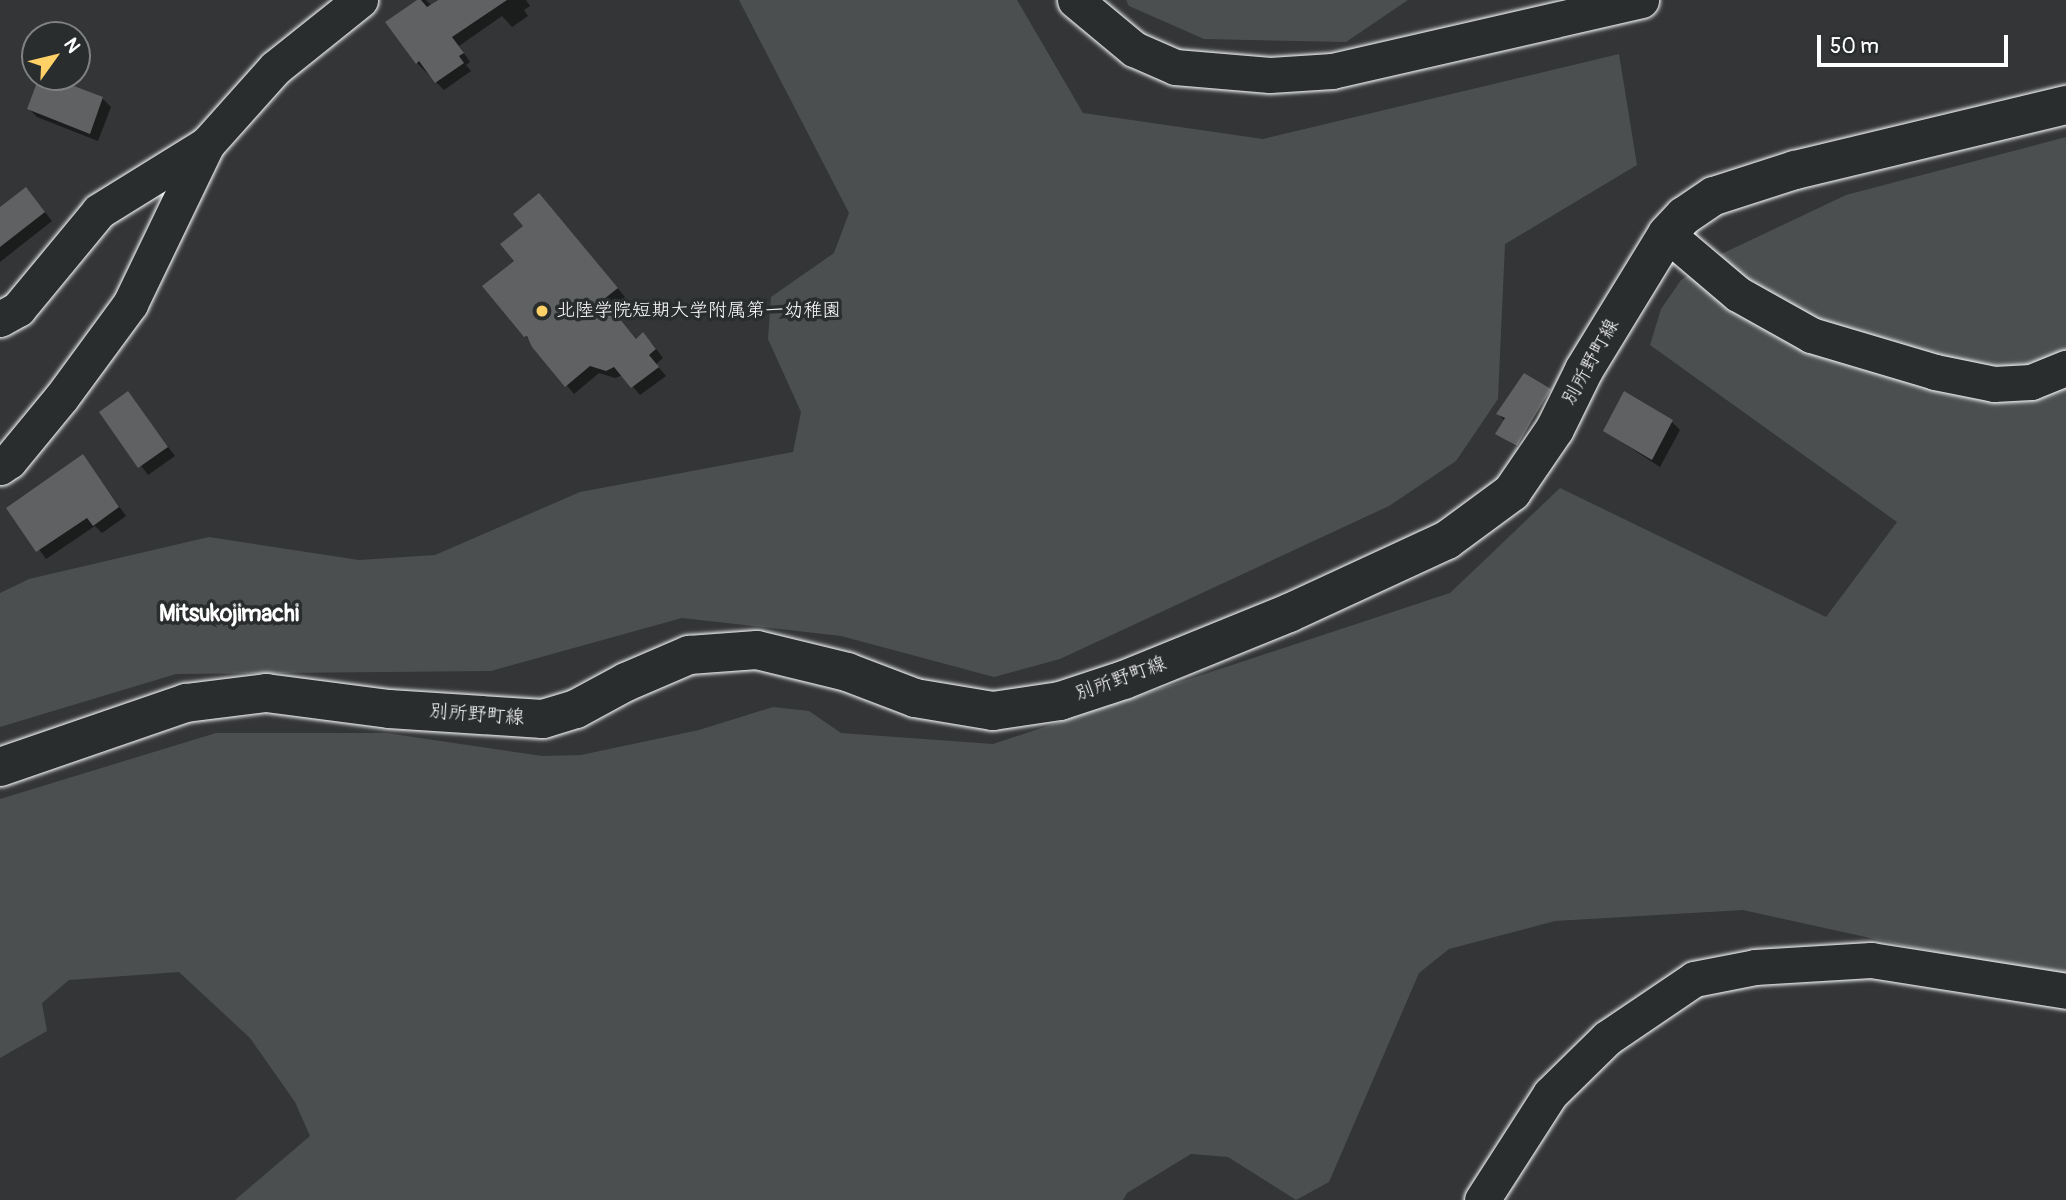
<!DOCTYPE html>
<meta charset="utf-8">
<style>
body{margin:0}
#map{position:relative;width:2066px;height:1200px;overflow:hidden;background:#333536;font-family:Pangolin,"Klee One",sans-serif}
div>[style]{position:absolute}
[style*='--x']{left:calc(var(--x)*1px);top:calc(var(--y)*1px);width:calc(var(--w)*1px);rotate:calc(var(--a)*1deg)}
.green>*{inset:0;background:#4c4f50}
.shadow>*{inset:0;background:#0007}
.building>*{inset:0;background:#5f6162}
.roads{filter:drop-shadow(0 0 2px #fff) drop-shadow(0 0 2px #fff)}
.minor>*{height:35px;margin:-17.5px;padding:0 17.5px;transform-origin:17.5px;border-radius:17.5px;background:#2a2d2e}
.major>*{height:38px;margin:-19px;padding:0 19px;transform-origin:19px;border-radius:19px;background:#2a2d2e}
.dots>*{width:19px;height:19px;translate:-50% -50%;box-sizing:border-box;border:4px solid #2a2d2e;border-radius:50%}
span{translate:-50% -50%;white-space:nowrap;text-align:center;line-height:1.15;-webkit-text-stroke:7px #2a2d2e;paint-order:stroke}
.poi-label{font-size:19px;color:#fff}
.left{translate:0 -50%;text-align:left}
.street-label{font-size:19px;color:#fff}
.quarter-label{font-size:23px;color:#fff;font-weight:700}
.north{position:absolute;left:21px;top:21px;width:70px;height:70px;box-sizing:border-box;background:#2a2d2e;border:2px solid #7f8182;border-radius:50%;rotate:56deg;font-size:19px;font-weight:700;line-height:28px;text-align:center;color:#fff}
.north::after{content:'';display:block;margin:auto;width:24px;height:32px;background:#ffd166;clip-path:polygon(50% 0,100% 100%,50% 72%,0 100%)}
.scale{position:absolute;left:1817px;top:35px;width:191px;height:32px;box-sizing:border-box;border:4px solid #fff;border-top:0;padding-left:9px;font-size:21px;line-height:24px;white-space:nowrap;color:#fff;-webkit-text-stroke:5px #2a2d2e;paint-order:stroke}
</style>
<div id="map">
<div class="green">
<div style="clip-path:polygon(739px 0,1017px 0,1083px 113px,1263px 139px,1619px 54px,1637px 165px,1505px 244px,1498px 399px,1456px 461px,1389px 506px,1060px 659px,994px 677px,841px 636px,682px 618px,491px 671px,176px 674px,0 727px,0 593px,29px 579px,209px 537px,359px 560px,435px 555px,580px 492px,793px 452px,801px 412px,768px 339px,771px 297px,834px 253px,849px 213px)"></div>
<div style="clip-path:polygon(1126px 0,1408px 0,1346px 42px,1204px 39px,1129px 6px)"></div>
<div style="clip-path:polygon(2066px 137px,2066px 981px,1743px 910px,1555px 921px,1449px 949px,1419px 973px,1329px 1182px,1296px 1200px,1228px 1157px,1191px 1154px,1127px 1193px,1123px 1200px,235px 1200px,310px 1136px,295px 1102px,250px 1038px,179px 972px,69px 980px,42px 1003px,47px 1031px,0 1058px,0 799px,216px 733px,386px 733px,542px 756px,581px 755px,699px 730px,773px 707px,809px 711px,841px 733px,993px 744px,1450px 593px,1560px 488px,1826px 617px,1897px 522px,1650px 345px,1661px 309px,1681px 280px,1715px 257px,1846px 195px)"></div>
</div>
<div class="shadow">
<div style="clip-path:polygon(420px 0,426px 0,431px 5px,437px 0,526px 0,530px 6px,524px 10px,528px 16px,512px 27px,502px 16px,459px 46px,470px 62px,466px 65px,471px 71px,444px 90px,417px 63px,388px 22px)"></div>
<div style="clip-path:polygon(102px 98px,111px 107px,98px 141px,37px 117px,29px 109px)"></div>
<div style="clip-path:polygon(34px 198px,52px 221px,0 262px,0 209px)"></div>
<div style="clip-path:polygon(547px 203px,625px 297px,611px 308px,637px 340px,651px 342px,663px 358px,656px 364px,666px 376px,640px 395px,623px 375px,615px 378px,599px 373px,574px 394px,525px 335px,517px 261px,525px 227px)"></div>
<div style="clip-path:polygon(1549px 390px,1558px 398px,1526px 453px,1498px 434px,1505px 421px,1498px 414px)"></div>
<div style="clip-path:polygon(128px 394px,175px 456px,148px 475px,101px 412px)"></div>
<div style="clip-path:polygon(1672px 422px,1680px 430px,1660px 467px,1605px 431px)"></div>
<div style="clip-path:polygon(83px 456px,126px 516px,102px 533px,95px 526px,46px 559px,9px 508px)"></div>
</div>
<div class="building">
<div style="clip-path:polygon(417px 0,421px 0,427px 7px,438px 0,507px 0,452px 37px,464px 53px,459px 56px,464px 63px,435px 83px,419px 61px,416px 64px,385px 22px)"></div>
<div style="clip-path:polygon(39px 77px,50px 77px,103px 97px,90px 134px,27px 109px)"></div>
<div style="clip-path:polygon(26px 187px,45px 212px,0 247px,0 207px)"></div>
<div style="clip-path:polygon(539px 193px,618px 288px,604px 299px,636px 339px,643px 332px,656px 349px,649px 355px,659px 367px,631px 388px,614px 367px,606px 371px,590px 366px,565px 387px,532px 347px,527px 336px,524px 337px,482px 286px,514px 261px,500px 244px,523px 226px,513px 214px)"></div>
<div style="clip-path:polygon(1524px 373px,1551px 389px,1517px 446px,1495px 434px,1505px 418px,1496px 414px)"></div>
<div style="clip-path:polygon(128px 391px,168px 447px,138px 468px,99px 412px)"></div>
<div style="clip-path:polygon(1624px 391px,1673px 420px,1652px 460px,1603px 431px)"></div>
<div style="clip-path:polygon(83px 454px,119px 507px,93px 526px,87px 518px,36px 552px,6px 508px)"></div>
</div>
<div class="roads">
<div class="minor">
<div style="--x:1075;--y:0;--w:77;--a:39.7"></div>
<div style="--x:1134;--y:49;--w:45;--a:23.7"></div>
<div style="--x:1175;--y:67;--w:95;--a:4.8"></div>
<div style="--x:1270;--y:75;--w:62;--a:-3.7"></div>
<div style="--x:1332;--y:71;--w:317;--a:-12.9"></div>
<div style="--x:1667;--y:234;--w:93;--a:40.2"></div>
<div style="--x:1738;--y:294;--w:84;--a:29.3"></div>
<div style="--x:1811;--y:335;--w:129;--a:16.6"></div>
<div style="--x:1935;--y:372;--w:60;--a:11.5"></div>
<div style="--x:1994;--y:384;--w:37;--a:-3"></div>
<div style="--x:2031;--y:382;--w:38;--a:-22"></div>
<div style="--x:0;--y:319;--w:21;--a:-29"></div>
<div style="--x:18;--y:309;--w:127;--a:-50.4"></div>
<div style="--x:99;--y:211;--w:127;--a:-31.8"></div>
<div style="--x:0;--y:467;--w:11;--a:-34"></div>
<div style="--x:9;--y:461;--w:82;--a:-50.5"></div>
<div style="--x:61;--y:398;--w:117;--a:-53.7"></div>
<div style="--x:130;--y:304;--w:178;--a:-64.3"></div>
<div style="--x:207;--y:144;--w:102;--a:-48.2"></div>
<div style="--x:275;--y:68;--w:109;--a:-38.7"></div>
<div style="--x:1482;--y:1200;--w:126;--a:-57.3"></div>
<div style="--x:1550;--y:1094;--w:80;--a:-44.5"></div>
<div style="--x:1607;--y:1038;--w:105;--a:-34.1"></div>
<div style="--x:1694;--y:979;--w:62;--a:-11.1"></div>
<div style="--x:1755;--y:967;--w:116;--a:-3.5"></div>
<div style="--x:1871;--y:960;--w:197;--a:9"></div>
</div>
<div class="major">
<div style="--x:0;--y:767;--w:197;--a:-19"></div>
<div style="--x:186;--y:703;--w:81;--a:-7.1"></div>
<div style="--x:266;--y:693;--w:124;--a:7.4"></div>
<div style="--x:389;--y:709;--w:154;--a:3.7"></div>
<div style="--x:543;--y:719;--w:34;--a:-17"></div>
<div style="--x:576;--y:709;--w:57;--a:-28.4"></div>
<div style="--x:626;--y:682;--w:69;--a:-23.2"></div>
<div style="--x:689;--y:655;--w:68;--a:-4.2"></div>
<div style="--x:757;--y:650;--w:93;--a:13.7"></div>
<div style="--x:847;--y:672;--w:73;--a:20.9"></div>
<div style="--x:915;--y:698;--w:79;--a:9.5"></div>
<div style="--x:993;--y:711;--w:68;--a:-8.5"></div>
<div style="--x:1060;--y:701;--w:67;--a:-18.2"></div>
<div style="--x:1124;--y:680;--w:178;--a:-22.1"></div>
<div style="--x:1289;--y:613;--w:174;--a:-24.8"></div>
<div style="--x:1447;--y:540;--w:81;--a:-36.4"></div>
<div style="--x:1512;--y:492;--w:76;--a:-55.7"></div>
<div style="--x:1555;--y:429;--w:66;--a:-63.8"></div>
<div style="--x:1584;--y:370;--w:159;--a:-58.6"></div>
<div style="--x:1667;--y:234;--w:25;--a:-47"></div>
<div style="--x:1684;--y:216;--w:36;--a:-34"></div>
<div style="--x:1714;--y:196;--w:85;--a:-17.8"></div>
<div style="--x:1795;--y:170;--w:279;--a:-13.5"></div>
</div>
</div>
<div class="dots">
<div style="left:542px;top:311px;background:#ffd166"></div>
</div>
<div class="poi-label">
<span class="left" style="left:556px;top:311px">北陸学院短期大学附属第一幼稚園</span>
</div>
<div class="street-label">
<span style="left:1591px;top:362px;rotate:-61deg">別所野町線</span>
<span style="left:1121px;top:679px;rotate:-20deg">別所野町線</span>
<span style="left:477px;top:715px;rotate:4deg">別所野町線</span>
</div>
<div class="quarter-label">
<span style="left:229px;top:614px">Mitsukojimachi</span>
</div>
<div class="north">N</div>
<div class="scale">50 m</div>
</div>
